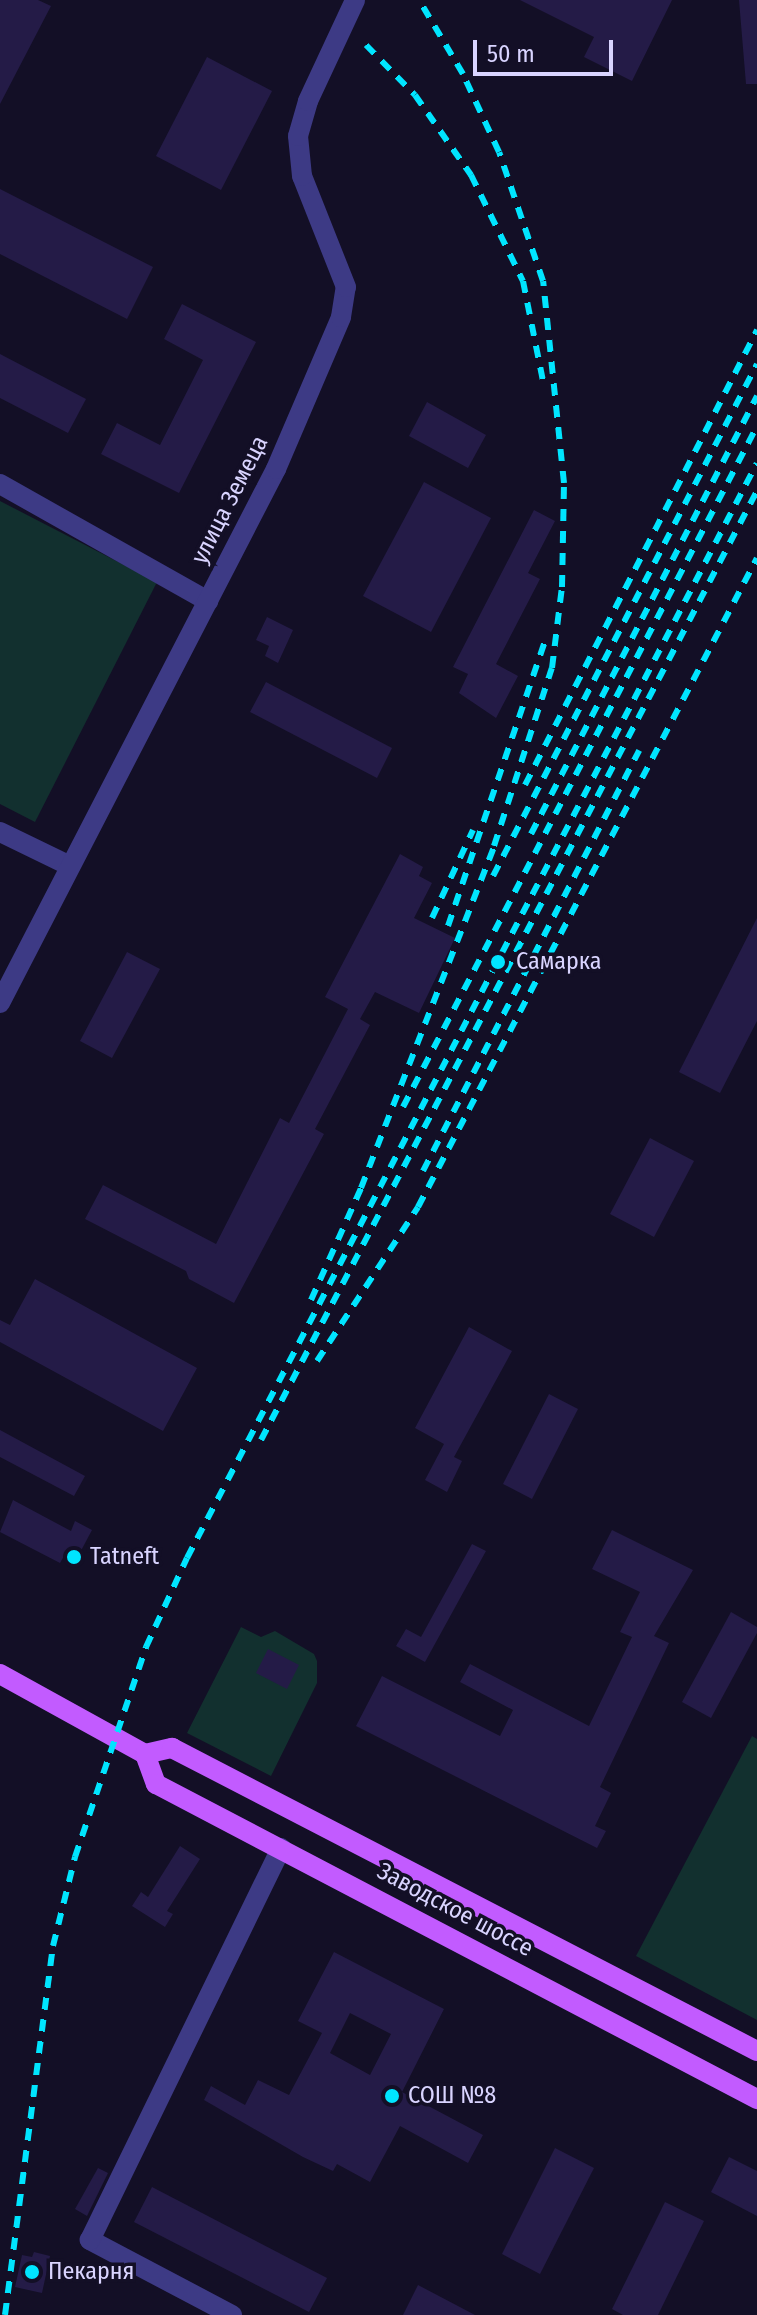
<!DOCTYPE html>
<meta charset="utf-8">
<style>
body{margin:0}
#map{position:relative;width:757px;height:2315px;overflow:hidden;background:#130f26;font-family:"Fira Sans Condensed",sans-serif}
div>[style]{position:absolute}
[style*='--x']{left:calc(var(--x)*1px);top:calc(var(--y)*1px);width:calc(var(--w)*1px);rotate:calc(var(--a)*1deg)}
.green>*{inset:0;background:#12302f}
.building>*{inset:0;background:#241b47}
.street>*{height:20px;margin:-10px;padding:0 10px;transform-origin:10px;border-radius:10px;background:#3d3a85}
.primary>*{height:20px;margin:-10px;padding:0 10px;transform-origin:10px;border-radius:10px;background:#c25bff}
.rail>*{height:6px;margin-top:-3px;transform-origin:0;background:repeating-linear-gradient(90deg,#00e5ff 0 12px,transparent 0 22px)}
.dots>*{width:22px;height:22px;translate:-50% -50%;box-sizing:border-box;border:4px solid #130f26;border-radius:50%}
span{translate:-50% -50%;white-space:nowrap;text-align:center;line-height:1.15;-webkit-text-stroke:7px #130f26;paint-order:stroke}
.street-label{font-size:24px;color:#d9d4ff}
.poi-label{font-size:24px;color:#d9d4ff}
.left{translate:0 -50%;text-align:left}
.scale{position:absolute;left:473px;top:40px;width:140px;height:36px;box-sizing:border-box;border:4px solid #d9d4ff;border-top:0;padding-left:10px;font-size:24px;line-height:28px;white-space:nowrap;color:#d9d4ff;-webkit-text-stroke:6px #130f26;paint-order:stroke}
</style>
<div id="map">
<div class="green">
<div style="clip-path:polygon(0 501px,157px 582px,35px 822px,0 804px)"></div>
<div style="clip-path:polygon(241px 1627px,261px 1637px,275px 1631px,314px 1654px,317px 1661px,317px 1683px,271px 1776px,187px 1733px)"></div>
<div style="clip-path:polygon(752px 1736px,757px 1739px,757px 2020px,636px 1956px)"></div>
</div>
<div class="building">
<div style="clip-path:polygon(0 0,38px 0,51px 6px,0 104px)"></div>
<div style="clip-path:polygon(520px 0,672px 0,632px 81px,584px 57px,594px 37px)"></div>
<div style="clip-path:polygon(739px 0,757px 0,757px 84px,746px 84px)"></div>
<div style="clip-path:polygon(207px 57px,272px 91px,221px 190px,156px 156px)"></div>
<div style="clip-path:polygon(0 189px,153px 267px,127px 319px,0 254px)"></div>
<div style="clip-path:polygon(182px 304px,256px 342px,179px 493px,101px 454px,117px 423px,160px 445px,203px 360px,164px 339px)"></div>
<div style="clip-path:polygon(0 354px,86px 399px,68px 433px,0 398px)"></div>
<div style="clip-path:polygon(427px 402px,486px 435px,468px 468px,409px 436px)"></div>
<div style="clip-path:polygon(424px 482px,491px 518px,431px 632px,363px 596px)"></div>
<div style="clip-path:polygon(534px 510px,555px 521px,528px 573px,540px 579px,496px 664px,518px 676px,496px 718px,459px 693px,468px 674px,453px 667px)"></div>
<div style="clip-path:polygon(267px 617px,293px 630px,278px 663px,265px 656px,269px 646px,256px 640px)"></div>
<div style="clip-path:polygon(266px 682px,392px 748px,377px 778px,250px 712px)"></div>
<div style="clip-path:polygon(400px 854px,423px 867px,419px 876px,432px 883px,414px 918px,455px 938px,419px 1013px,375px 992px,360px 1019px,370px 1025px,315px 1129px,324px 1134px,234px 1303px,189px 1279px,186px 1271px,85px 1219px,103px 1185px,216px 1244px,280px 1118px,289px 1123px,348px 1009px,325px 997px)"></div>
<div style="clip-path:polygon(757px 918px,757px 1021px,720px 1093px,679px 1072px)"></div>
<div style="clip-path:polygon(127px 952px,160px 969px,112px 1058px,80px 1041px)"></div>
<div style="clip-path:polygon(650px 1138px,694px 1161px,654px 1237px,610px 1214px)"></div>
<div style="clip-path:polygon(35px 1279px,197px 1368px,163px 1431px,0 1342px,0 1320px,10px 1325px)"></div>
<div style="clip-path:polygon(469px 1327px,512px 1351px,454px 1457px,462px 1461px,447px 1492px,425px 1480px,444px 1444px,415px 1428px)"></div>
<div style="clip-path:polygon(549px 1394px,578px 1409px,532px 1499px,503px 1484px)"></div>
<div style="clip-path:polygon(0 1430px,85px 1476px,74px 1496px,0 1457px)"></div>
<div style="clip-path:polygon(13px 1500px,71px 1531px,75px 1521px,92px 1530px,75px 1562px,64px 1556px,60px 1563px,0 1532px)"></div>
<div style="clip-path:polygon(612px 1530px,693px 1570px,654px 1636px,669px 1643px,600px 1787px,611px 1793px,595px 1826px,606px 1831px,597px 1848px,356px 1726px,382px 1676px,500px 1736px,513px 1710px,460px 1682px,470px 1664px,589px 1726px,632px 1637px,620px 1632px,640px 1592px,592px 1569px)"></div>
<div style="clip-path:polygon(472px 1544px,486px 1551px,425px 1662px,396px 1646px,406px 1629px,421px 1637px)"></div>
<div style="clip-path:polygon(731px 1612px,757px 1627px,757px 1633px,711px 1718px,682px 1702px)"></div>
<div style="clip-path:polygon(268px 1649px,299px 1665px,287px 1689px,256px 1673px)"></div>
<div style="clip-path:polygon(180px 1846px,200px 1859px,167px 1911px,173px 1914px,165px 1927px,132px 1906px,141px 1892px,148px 1897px)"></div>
<div style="clip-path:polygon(evenodd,334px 1952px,444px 2009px,402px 2092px,483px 2135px,468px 2163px,400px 2126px,370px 2182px,337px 2164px,333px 2171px,303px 2157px,204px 2100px,211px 2086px,245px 2105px,258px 2080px,289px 2095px,322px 2033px,298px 2021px,334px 1952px,350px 2013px,391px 2034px,370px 2075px,330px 2053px,350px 2013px)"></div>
<div style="clip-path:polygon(555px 2148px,594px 2168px,540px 2274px,502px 2254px)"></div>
<div style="clip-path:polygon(729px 2157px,757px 2171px,757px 2216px,711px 2192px)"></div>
<div style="clip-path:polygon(98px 2168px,108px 2173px,87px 2216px,75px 2209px)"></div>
<div style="clip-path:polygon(152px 2187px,327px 2278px,309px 2312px,134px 2222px)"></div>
<div style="clip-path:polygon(665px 2202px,704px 2221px,658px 2315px,623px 2315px,612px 2309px)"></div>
<div style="clip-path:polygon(34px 2252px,50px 2256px,42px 2293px,15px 2287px,22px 2255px,32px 2257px)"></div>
<div style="clip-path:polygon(418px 2285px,475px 2315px,403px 2315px)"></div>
</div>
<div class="street">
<div style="--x:0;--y:484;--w:239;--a:29.4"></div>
<div style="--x:0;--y:832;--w:78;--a:25.9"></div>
<div style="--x:0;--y:1003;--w:601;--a:-62.67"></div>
<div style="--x:276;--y:469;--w:165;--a:-66.8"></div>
<div style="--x:341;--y:317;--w:30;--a:-81"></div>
<div style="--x:346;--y:287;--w:119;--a:-111.6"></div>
<div style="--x:302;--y:176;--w:40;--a:-95.7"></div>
<div style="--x:298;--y:136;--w:36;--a:-74"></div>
<div style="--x:308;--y:101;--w:111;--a:-65"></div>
<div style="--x:232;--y:2315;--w:161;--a:-152.2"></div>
<div style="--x:90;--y:2240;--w:436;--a:-64"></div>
</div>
<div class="primary">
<div style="--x:0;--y:1674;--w:166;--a:28.9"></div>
<div style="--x:145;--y:1754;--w:32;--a:70"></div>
<div style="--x:156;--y:1784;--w:679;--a:27.66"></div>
<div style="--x:145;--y:1754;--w:28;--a:-13"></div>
<div style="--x:172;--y:1748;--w:659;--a:27.38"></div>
</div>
<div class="rail">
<div style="--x:366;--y:45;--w:70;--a:45.6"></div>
<div style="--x:415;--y:95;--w:98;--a:55"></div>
<div style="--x:471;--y:175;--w:118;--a:63.9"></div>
<div style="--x:523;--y:281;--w:102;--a:78.7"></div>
<div style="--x:525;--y:785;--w:511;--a:-62.98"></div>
<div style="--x:531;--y:834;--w:493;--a:-62.7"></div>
<div style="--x:493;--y:876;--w:576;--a:-62.72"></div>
<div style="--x:432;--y:918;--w:97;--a:-65"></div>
<div style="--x:448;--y:926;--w:306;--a:-71.2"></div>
<div style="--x:403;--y:1107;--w:768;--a:-62.53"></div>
<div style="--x:423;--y:1171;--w:473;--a:-62.8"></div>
<div style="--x:311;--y:1300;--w:123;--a:-65.9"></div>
<div style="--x:361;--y:1188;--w:367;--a:-68.7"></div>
<div style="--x:494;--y:846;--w:187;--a:-72"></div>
<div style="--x:552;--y:668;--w:82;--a:-83"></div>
<div style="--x:562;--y:587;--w:104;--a:-88.9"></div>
<div style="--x:564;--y:483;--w:203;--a:-95.9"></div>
<div style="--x:543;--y:281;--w:136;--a:-108.8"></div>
<div style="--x:499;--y:152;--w:86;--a:-114.8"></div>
<div style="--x:463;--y:74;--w:86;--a:-120.7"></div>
<div style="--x:317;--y:1361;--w:184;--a:-56.7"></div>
<div style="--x:418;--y:1207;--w:732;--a:-62.42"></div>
<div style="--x:261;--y:1440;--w:1071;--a:-62.41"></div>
<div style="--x:5;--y:2315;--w:372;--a:-82.6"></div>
<div style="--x:53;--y:1946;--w:92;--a:-76.1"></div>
<div style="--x:75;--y:1857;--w:222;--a:-71.3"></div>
<div style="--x:146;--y:1647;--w:98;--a:-65.3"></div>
<div style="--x:187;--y:1558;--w:1234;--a:-62.5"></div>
</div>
<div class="dots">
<div style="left:498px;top:962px;background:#00e5ff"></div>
<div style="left:74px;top:1557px;background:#00e5ff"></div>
<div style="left:392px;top:2096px;background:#00e5ff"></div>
<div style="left:32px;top:2272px;background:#00e5ff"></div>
</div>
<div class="street-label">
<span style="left:230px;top:500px;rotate:-63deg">улица Земеца</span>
<span style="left:455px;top:1910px;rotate:28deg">Заводское шоссе</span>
</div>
<div class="poi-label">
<span class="left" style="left:516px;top:962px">Самарка</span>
<span class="left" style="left:90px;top:1557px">Tatneft</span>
<span class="left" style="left:408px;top:2096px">СОШ №8</span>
<span class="left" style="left:48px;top:2272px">Пекарня</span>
</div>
<div class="scale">50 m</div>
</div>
